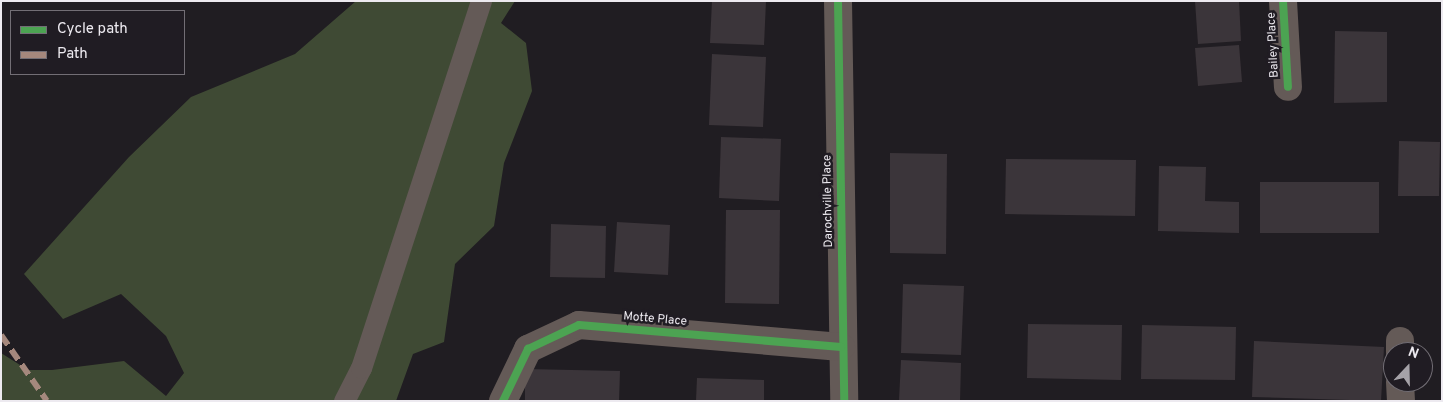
<!DOCTYPE html>
<style>
body{margin:0}
#map{position:relative;width:1443px;height:402px;overflow:hidden;background:#201d22;font-family:Overpass,sans-serif}
div>[style]{position:absolute}
[style*='--x']{left:calc(var(--x)*1px);top:calc(var(--y)*1px);width:calc(var(--w)*1px);rotate:calc(var(--a)*1deg)}
.forest>*{inset:0;background:#3f4a34}
.building>*{inset:0;background:#3b353a}
.lane>*{height:21px;margin:-10.5px;padding:0 10.5px;transform-origin:10.5px;border-radius:10.5px;background:#645a57}
.street>*{height:28px;margin:-14px;padding:0 14px;transform-origin:14px;border-radius:14px;background:#645a57}
.quiet>*{height:6px;margin-top:-3px;transform-origin:0;background:repeating-linear-gradient(90deg,#a5887d 0 12px,transparent 0 18px)}
.cycleway>*{height:8px;margin:-4px;padding:0 4px;transform-origin:4px;border-radius:4px;background:#4ca352}
span{translate:-50% -50%;white-space:nowrap;text-align:center;line-height:1.15;-webkit-text-stroke:5px #201c23;paint-order:stroke}
.street-label{font-size:12px;color:#edeaf0}
.frame{position:absolute;inset:0;border:2px solid #edeaf0;pointer-events:none}
.legend{position:absolute;left:10px;top:10px;width:175px;height:65px;box-sizing:border-box;background:#201c23;border:1px solid #726e75;margin:0;padding:6px 9px;list-style:none;font-size:15px;color:#edeaf0}
.legend li{display:flex;align-items:center;gap:10px;height:25px}
.legend b{width:25px;border:1px solid #726e75}
.north{position:absolute;left:1383px;top:342px;width:50px;height:50px;box-sizing:border-box;background:#201c23;border:1px solid #726e75;border-radius:50%;rotate:21deg;font-size:14px;font-weight:700;line-height:20px;text-align:center;color:#edeaf0}
.north::after{content:'';display:block;margin:auto;width:18px;height:22px;background:#a5a2a8;clip-path:polygon(50% 0,100% 100%,50% 72%,0 100%)}
</style>
<div id="map">
<div class="forest">
<div style="clip-path:polygon(356px 1px,515px 1px,501px 23px,526px 43px,532px 91px,504px 163px,494px 226px,455px 264px,444px 342px,413px 354px,396px 401px,1px 401px,1px 353px,28px 370px,52px 370px,124px 361px,166px 396px,184px 373px,166px 336px,121px 294px,63px 319px,24px 274px,129px 157px,191px 97px,295px 54px)"></div>
</div>
<div class="building">
<div style="clip-path:polygon(712px 1px,766px 1px,764px 45px,710px 43px)"></div>
<div style="clip-path:polygon(1195px 1px,1239px 1px,1241px 41px,1198px 44px)"></div>
<div style="clip-path:polygon(1335px 31px,1387px 32px,1387px 102px,1334px 103px)"></div>
<div style="clip-path:polygon(1239px 45px,1242px 82px,1198px 86px,1195px 48px)"></div>
<div style="clip-path:polygon(712px 54px,766px 57px,763px 127px,709px 125px)"></div>
<div style="clip-path:polygon(721px 137px,781px 139px,779px 201px,719px 198px)"></div>
<div style="clip-path:polygon(1399px 141px,1440px 142px,1439px 196px,1398px 196px)"></div>
<div style="clip-path:polygon(890px 153px,947px 154px,946px 254px,890px 253px)"></div>
<div style="clip-path:polygon(1006px 159px,1136px 160px,1135px 216px,1005px 214px)"></div>
<div style="clip-path:polygon(1159px 166px,1206px 167px,1205px 201px,1239px 202px,1239px 233px,1158px 231px)"></div>
<div style="clip-path:polygon(1260px 182px,1379px 182px,1379px 233px,1260px 233px)"></div>
<div style="clip-path:polygon(726px 210px,780px 210px,779px 304px,725px 303px)"></div>
<div style="clip-path:polygon(617px 222px,670px 225px,668px 275px,614px 272px)"></div>
<div style="clip-path:polygon(551px 224px,606px 226px,605px 278px,550px 277px)"></div>
<div style="clip-path:polygon(903px 284px,964px 286px,961px 355px,901px 353px)"></div>
<div style="clip-path:polygon(1028px 324px,1122px 325px,1121px 380px,1027px 378px)"></div>
<div style="clip-path:polygon(1142px 325px,1236px 327px,1235px 380px,1141px 379px)"></div>
<div style="clip-path:polygon(1254px 341px,1384px 347px,1381px 401px,1252px 397px)"></div>
<div style="clip-path:polygon(901px 360px,961px 363px,960px 401px,899px 401px)"></div>
<div style="clip-path:polygon(525px 369px,620px 371px,619px 401px,525px 401px)"></div>
<div style="clip-path:polygon(697px 378px,764px 380px,764px 401px,696px 401px)"></div>
</div>
<div class="lane">
<div style="--x:344;--y:401;--w:37;--a:-63"></div>
<div style="--x:361;--y:368;--w:386;--a:-71.9"></div>
</div>
<div class="street">
<div style="--x:838;--y:1;--w:400;--a:89.1"></div>
<div style="--x:1283;--y:1;--w:86;--a:86.7"></div>
<div style="--x:1400;--y:341;--w:11;--a:90"></div>
<div style="--x:1400;--y:382;--w:19;--a:87"></div>
<div style="--x:503;--y:401;--w:58;--a:-64.3"></div>
<div style="--x:528;--y:349;--w:56;--a:-25.2"></div>
<div style="--x:579;--y:325;--w:263;--a:4.8"></div>
</div>
<div class="quiet">
<div style="--x:1;--y:335;--w:80;--a:55.1"></div>
</div>
<div class="cycleway">
<div style="--x:838;--y:1;--w:400;--a:89.1"></div>
<div style="--x:1283;--y:1;--w:86;--a:86.7"></div>
<div style="--x:503;--y:401;--w:58;--a:-64.3"></div>
<div style="--x:528;--y:349;--w:56;--a:-25.2"></div>
<div style="--x:579;--y:325;--w:263;--a:4.8"></div>
</div>
<div class="street-label">
<span style="left:1274px;top:45px;rotate:-93deg">Bailey Place</span>
<span style="left:829px;top:201px;rotate:-91deg">Darochville Place</span>
<span style="left:655px;top:320px;rotate:5deg">Motte Place</span>
</div>
<div class="frame"></div>
<ul class="legend">
<li><b style="height:6px;background:#4ca352"></b>Cycle path</li>
<li><b style="height:6px;background:#a5887d"></b>Path</li>
</ul>
<div class="north">N</div>
</div>
